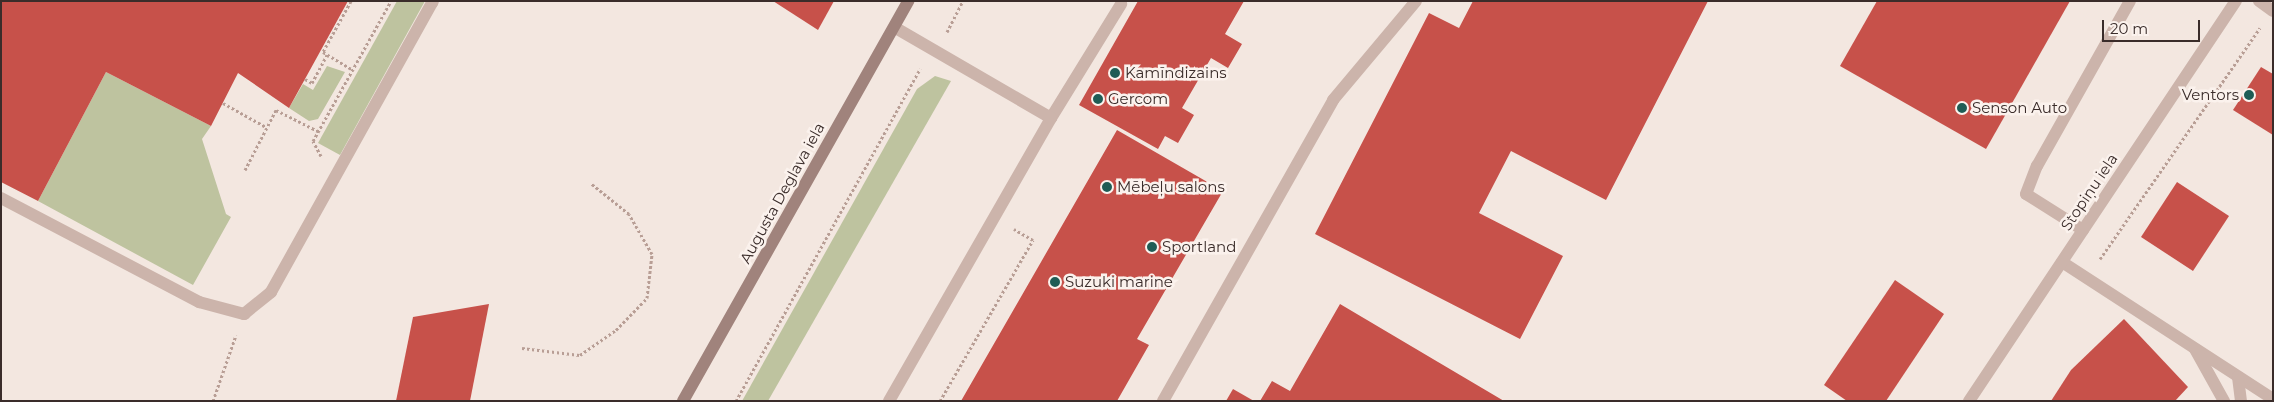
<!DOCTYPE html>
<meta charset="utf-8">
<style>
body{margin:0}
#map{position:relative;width:2274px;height:402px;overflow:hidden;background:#f3e7e0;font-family:Montserrat,sans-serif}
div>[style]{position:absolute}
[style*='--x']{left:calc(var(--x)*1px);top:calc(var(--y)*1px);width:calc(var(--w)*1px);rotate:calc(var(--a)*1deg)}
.green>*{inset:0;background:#bec39f}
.building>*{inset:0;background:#c7514a}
.path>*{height:3px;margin-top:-1.5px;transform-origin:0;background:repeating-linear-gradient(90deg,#b89e95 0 2.5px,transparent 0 5px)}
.service>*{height:12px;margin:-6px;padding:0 6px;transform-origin:6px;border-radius:6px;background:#ccb4ab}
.minor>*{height:12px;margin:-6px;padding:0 6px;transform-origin:6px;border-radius:6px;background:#ccb4ab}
.secondary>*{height:12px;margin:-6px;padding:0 6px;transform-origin:6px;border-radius:6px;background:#a0837c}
.dots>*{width:14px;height:14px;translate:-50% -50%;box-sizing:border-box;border:2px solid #fbf2ed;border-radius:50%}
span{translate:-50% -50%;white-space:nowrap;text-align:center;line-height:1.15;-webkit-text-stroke:5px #fbf2ed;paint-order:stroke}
.poi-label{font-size:15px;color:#3a2c2a}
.left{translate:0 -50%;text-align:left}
.right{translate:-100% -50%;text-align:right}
.street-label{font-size:15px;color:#3a2c2a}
.frame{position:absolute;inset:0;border:2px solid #3a2c2a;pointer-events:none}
.scale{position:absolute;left:2102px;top:20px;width:98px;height:22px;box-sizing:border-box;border:2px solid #3a2c2a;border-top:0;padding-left:6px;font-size:15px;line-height:18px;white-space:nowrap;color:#3a2c2a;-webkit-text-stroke:4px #fbf2ed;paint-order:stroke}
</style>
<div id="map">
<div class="green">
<div style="clip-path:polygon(397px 1px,425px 1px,340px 155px,318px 143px)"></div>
<div style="clip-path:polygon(327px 66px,345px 72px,318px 119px,309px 121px,289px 108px,303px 84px,313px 90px)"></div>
<div style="clip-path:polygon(106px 72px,211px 126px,202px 139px,226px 214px,231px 217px,193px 285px,38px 201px)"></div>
<div style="clip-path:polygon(935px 76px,951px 81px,768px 401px,742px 401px,917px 89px)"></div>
</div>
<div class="building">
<div style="clip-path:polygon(1px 1px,348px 1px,289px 108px,238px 73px,211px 126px,106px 72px,38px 201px,1px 182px)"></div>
<div style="clip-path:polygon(773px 1px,834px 1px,818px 30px)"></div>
<div style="clip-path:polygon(1138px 1px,1244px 1px,1225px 34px,1242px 44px,1228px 68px,1211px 58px,1182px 108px,1194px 115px,1178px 143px,1165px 136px,1158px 149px,1079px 105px)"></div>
<div style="clip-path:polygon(1473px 1px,1708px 1px,1606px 200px,1511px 151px,1479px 213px,1563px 256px,1520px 339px,1315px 234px,1429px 13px,1459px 28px)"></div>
<div style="clip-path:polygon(1877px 1px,2070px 1px,1986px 149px,1840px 66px)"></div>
<div style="clip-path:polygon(2261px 67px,2273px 74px,2273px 135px,2233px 110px)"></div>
<div style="clip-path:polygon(1117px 130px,1223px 191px,1137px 339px,1149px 345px,1117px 401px,961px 401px)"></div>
<div style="clip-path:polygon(2177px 182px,2229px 216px,2193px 271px,2141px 237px)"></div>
<div style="clip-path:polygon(1895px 280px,1944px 314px,1886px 401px,1847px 401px,1824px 385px)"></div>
<div style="clip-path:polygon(489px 304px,470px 401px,396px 401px,413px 317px)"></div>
<div style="clip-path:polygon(1340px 304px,1438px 362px,1504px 401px,1260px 401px,1272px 381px,1290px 391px)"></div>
<div style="clip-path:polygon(2124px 319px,2188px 387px,2175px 401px,2051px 401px,2071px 370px)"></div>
<div style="clip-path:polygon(1233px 389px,1254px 401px,1226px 401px)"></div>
</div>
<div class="path">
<div style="--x:351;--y:1;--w:58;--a:118.8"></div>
<div style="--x:323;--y:52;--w:35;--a:31"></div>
<div style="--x:947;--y:32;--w:35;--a:-63"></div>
<div style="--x:305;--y:79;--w:8;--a:30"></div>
<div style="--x:312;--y:83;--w:32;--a:-62"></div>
<div style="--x:223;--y:103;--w:49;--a:29.2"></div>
<div style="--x:321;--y:156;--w:17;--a:-118"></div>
<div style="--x:313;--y:141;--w:160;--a:-60.9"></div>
<div style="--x:245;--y:170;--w:68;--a:-62.7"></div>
<div style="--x:276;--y:110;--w:47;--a:26.6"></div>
<div style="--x:2100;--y:259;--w:281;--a:-55.3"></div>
<div style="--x:522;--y:348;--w:58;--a:6.9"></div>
<div style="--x:580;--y:355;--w:44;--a:-34.8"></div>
<div style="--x:616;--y:330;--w:45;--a:-45.9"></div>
<div style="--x:647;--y:298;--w:44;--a:-83.5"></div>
<div style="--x:652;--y:254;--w:46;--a:-119.9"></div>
<div style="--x:629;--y:214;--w:48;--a:-141"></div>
<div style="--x:213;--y:401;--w:70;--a:-70.8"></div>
<div style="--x:736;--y:401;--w:380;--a:-61"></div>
<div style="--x:940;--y:401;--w:186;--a:-60"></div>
<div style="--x:1033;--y:240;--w:22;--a:-150"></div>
</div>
<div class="service">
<div style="--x:2259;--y:1;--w:17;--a:36"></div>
<div style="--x:1051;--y:118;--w:134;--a:-58.4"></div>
<div style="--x:1;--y:198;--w:224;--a:27.7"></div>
<div style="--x:199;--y:302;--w:47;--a:14.9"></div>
<div style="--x:244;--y:314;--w:35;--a:-39"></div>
<div style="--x:271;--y:292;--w:331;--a:-60.9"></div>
<div style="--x:2083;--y:230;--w:67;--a:-147.7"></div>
<div style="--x:2026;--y:194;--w:30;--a:-69"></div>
<div style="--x:2037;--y:166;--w:189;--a:-60.6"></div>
<div style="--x:2062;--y:262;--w:252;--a:33"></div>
<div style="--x:2195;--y:349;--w:60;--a:60.9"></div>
<div style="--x:2238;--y:377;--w:24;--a:83"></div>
<div style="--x:889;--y:401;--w:326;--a:-60.2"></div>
<div style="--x:1051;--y:118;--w:181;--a:-149.9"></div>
<div style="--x:1163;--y:401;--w:346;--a:-60.5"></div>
<div style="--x:1333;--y:100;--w:129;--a:-50"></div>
</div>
<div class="minor">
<div style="--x:432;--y:3;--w:2;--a:-63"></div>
<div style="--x:1969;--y:401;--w:481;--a:-56.3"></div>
</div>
<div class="secondary">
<div style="--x:683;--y:401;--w:459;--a:-60.6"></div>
</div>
<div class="dots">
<div style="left:1115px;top:73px;background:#1f5c55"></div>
<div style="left:2249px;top:95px;background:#1f5c55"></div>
<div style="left:1098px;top:99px;background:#1f5c55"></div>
<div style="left:1962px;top:108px;background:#1f5c55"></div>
<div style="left:1107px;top:187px;background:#1f5c55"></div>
<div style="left:1152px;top:247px;background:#1f5c55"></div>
<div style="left:1055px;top:282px;background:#1f5c55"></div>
</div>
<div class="poi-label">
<span class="left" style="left:1125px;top:73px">Kamīndizains</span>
<span class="right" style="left:2239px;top:95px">Ventors</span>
<span class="left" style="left:1108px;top:99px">Gercom</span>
<span class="left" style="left:1972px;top:108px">Senson Auto</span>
<span class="left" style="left:1117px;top:187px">Mēbeļu salons</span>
<span class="left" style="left:1162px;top:247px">Sportland</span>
<span class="left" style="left:1065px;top:282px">Suzuki marine</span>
</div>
<div class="street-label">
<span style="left:2089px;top:192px;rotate:-56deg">Stopiņu iela</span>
<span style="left:782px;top:193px;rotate:-61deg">Augusta Deglava iela</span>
</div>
<div class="frame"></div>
<div class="scale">20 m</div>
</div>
